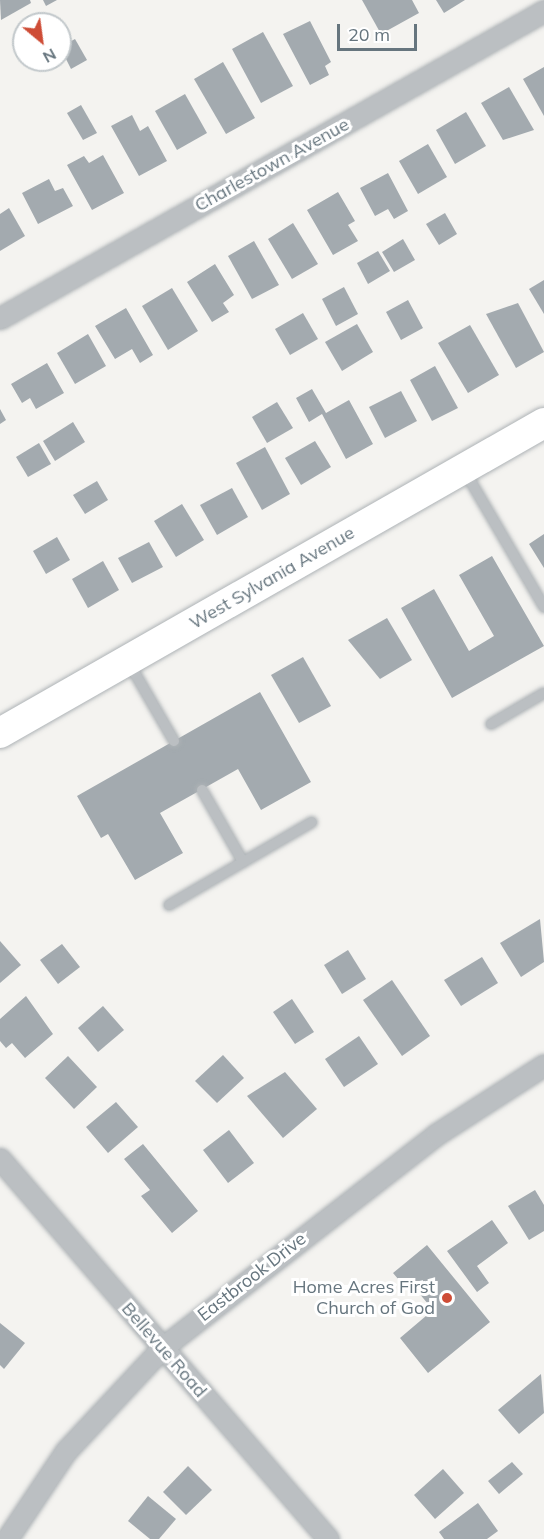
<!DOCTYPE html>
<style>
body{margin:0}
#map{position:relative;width:544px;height:1539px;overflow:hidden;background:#f4f3f0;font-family:Mulish,sans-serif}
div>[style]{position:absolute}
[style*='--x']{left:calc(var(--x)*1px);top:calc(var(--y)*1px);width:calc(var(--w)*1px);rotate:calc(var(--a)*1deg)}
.building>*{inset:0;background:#a3aaaf}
.roads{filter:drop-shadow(0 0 2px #aeb3b6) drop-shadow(0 0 2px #aeb3b6)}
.lane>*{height:10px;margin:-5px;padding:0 5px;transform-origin:5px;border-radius:5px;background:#bbbfc2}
.street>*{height:21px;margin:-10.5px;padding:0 10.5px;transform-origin:10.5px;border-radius:10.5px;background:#bbbfc2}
.secondary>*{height:30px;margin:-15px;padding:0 15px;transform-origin:15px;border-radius:15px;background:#fff}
.dots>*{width:16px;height:16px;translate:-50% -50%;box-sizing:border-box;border:3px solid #fff;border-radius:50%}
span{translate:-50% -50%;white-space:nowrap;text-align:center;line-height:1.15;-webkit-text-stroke:6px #fff;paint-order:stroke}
.street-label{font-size:18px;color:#66757e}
.poi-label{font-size:18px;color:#66757e}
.right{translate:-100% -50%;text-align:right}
.north{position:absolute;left:12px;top:12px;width:60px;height:60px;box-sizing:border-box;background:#fff;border:2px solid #c2c8cb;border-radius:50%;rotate:151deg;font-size:16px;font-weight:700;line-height:24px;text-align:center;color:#66757e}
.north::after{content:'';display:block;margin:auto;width:21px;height:27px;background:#ce4c36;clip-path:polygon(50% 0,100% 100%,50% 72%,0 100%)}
.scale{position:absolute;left:337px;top:24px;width:80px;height:27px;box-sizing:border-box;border:3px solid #66757e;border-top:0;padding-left:8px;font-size:18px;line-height:21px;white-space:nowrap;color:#66757e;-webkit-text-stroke:4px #fff;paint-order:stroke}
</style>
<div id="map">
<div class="building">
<div style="clip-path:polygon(0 0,30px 0,31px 3px,1px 20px)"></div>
<div style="clip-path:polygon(43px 0,57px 0,46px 6px)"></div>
<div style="clip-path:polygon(362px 0,412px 0,419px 13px,381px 34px)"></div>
<div style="clip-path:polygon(436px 0,465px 0,444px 13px)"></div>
<div style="clip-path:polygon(310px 21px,331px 62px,325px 66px,329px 75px,310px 85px,283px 34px)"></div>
<div style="clip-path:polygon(263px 32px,293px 86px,261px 103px,232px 49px)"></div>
<div style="clip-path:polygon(75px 39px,87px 60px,71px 69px,60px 47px)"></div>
<div style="clip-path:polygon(223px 62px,255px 118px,226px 134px,194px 79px)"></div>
<div style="clip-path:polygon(544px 67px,544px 116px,523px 79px)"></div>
<div style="clip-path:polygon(509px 87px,534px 130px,503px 140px,481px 103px)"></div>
<div style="clip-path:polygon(185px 94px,207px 133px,177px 150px,155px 111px)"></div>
<div style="clip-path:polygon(81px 105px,97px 133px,83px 140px,67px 113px)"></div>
<div style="clip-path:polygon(466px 112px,486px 146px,455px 164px,436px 130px)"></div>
<div style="clip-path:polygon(132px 115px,140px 131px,148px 126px,167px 161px,139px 176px,111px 126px)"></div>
<div style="clip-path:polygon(428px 144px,447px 177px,418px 194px,399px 161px)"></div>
<div style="clip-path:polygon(103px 155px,124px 193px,92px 210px,67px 165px,84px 156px,89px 163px)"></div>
<div style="clip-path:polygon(388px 173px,408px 211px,394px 219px,388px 209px,375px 216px,360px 188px)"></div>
<div style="clip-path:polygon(49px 179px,55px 191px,63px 188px,73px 206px,38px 224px,22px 193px)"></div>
<div style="clip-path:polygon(338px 192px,355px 221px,348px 225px,358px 241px,333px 255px,307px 210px)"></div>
<div style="clip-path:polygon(9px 208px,25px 236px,0 251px,0 214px)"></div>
<div style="clip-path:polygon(445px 213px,457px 234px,439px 245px,426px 224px)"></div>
<div style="clip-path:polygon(293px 223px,318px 264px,292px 279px,268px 239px)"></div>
<div style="clip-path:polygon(403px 239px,415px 260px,394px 272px,382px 252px)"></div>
<div style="clip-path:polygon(254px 241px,279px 285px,252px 299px,228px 256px)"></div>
<div style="clip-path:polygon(378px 251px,390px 271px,368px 284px,357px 263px)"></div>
<div style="clip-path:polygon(215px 264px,234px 295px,223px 303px,229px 312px,212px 322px,187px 282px)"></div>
<div style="clip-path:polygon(544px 280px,544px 314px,529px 289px)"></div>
<div style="clip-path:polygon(344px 287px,358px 314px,336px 326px,322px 299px)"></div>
<div style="clip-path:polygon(172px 288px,198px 331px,168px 350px,142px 306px)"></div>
<div style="clip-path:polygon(408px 300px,423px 328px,401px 340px,386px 312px)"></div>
<div style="clip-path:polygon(518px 303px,544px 352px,516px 368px,486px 314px)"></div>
<div style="clip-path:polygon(126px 308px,153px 355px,140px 363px,132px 349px,115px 359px,95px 326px)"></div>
<div style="clip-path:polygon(303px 313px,318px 339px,290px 355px,275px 329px)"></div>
<div style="clip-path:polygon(357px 324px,373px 352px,342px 371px,325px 342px)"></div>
<div style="clip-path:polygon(470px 325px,499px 375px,468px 393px,438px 343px)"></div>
<div style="clip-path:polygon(88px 334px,106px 366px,75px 384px,57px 353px)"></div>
<div style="clip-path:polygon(47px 363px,64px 393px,36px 409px,30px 398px,22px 403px,11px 384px)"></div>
<div style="clip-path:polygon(435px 366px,458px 408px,432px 421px,410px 380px)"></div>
<div style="clip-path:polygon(312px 389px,326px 413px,349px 400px,373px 444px,346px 459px,322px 414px,309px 422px,296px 398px)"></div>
<div style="clip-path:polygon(401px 391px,417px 421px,385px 438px,369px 407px)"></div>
<div style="clip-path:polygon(277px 402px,293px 428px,267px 443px,252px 417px)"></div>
<div style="clip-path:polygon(0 409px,6px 420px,0 424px)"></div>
<div style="clip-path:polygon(73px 422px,85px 442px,55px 461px,43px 441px)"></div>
<div style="clip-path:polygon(315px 441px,331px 467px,301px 485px,285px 458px)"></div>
<div style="clip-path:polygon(39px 443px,51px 464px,28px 477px,16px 457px)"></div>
<div style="clip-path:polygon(265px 447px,290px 494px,262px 510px,236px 463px)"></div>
<div style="clip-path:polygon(97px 481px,108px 500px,85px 514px,73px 495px)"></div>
<div style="clip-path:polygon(232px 488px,248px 517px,217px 535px,200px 505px)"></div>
<div style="clip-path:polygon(182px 504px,204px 540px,176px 557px,154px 521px)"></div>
<div style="clip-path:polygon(544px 534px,544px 568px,529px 544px)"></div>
<div style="clip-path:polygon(57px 537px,70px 560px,46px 574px,33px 551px)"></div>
<div style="clip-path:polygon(149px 542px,163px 567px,132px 583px,118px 558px)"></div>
<div style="clip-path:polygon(492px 556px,544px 646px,452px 698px,401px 608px,434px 589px,469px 651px,494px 636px,459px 575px)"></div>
<div style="clip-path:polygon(103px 561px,119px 590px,88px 608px,72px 579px)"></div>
<div style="clip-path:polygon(387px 618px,412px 660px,380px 679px,348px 640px)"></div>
<div style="clip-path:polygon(303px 657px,331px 706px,299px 723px,271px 675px)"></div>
<div style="clip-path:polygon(260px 692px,311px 782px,261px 810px,238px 769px,160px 813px,183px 853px,135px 880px,108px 834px,101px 838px,77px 796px)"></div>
<div style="clip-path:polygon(540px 919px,544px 962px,521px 977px,500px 943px)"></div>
<div style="clip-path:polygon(0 941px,21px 965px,0 983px)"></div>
<div style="clip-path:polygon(62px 944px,80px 967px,58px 984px,40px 960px)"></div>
<div style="clip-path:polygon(348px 950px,366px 979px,342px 994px,324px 965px)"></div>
<div style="clip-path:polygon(482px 957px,498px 983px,461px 1006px,444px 980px)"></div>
<div style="clip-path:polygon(392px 980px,430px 1036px,402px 1056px,363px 1000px)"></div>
<div style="clip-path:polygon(26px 996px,53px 1034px,25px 1058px,12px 1043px,6px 1048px,0 1041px,0 1019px)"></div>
<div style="clip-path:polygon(292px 999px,314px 1032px,295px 1044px,273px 1012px)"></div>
<div style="clip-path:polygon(103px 1006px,124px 1030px,98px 1052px,78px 1028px)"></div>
<div style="clip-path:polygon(359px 1036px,378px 1064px,344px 1087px,325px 1059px)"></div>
<div style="clip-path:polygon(223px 1055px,244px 1078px,217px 1103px,195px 1081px)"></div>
<div style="clip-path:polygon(68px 1056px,97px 1087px,74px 1109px,45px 1078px)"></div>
<div style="clip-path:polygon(285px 1072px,317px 1109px,283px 1138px,247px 1096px)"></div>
<div style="clip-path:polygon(116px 1102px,138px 1127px,108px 1153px,86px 1127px)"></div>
<div style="clip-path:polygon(229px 1130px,254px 1163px,228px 1183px,203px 1150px)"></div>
<div style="clip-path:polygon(143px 1144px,198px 1211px,172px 1233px,141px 1196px,150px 1190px,124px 1159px)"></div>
<div style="clip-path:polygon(535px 1190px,544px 1205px,544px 1231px,529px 1240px,508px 1206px)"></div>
<div style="clip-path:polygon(492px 1220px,508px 1243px,477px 1266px,489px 1283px,477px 1292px,447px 1251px)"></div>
<div style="clip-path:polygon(427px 1245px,490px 1322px,428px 1373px,400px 1338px,433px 1310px,409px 1281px,404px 1286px,393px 1273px)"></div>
<div style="clip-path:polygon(0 1323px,25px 1343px,4px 1369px,0 1365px)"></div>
<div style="clip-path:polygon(541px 1374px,544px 1413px,519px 1434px,498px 1410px)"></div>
<div style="clip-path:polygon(512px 1462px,523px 1474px,499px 1494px,488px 1481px)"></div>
<div style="clip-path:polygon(188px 1466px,212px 1490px,186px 1515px,163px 1492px)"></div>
<div style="clip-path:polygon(443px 1469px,464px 1493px,435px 1519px,414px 1495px)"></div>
<div style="clip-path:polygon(148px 1496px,176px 1519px,159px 1539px,150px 1539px,128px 1521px)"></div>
<div style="clip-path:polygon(478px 1503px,498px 1531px,487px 1539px,444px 1539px,439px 1532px)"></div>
</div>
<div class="roads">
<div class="lane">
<div style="--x:464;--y:470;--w:159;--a:59.7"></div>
<div style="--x:129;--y:663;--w:90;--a:60"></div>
<div style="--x:491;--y:724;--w:61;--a:-30.3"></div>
<div style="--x:202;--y:790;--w:83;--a:60.3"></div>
<div style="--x:169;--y:905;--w:165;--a:-30.1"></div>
</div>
<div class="street">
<div style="--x:0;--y:318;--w:625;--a:-29.44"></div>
<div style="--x:0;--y:1159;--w:502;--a:49.2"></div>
<div style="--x:7;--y:1539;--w:106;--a:-56.2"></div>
<div style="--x:66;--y:1451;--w:141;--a:-47"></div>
<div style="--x:162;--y:1348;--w:348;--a:-37.9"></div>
<div style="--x:437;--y:1134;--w:127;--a:-32.8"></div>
</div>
<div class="secondary">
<div style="--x:0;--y:733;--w:626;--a:-29.68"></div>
</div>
</div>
<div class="dots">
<div style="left:447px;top:1298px;background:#ce4c36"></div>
</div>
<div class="street-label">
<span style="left:272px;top:165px;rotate:-29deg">Charlestown Avenue</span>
<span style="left:272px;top:578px;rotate:-30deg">West Sylvania Avenue</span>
<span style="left:252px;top:1277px;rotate:-38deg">Eastbrook Drive</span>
<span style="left:164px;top:1350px;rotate:49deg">Bellevue Road</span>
</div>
<div class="poi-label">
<span class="right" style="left:435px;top:1298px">Home Acres First<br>Church of God</span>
</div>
<div class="north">N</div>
<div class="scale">20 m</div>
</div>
